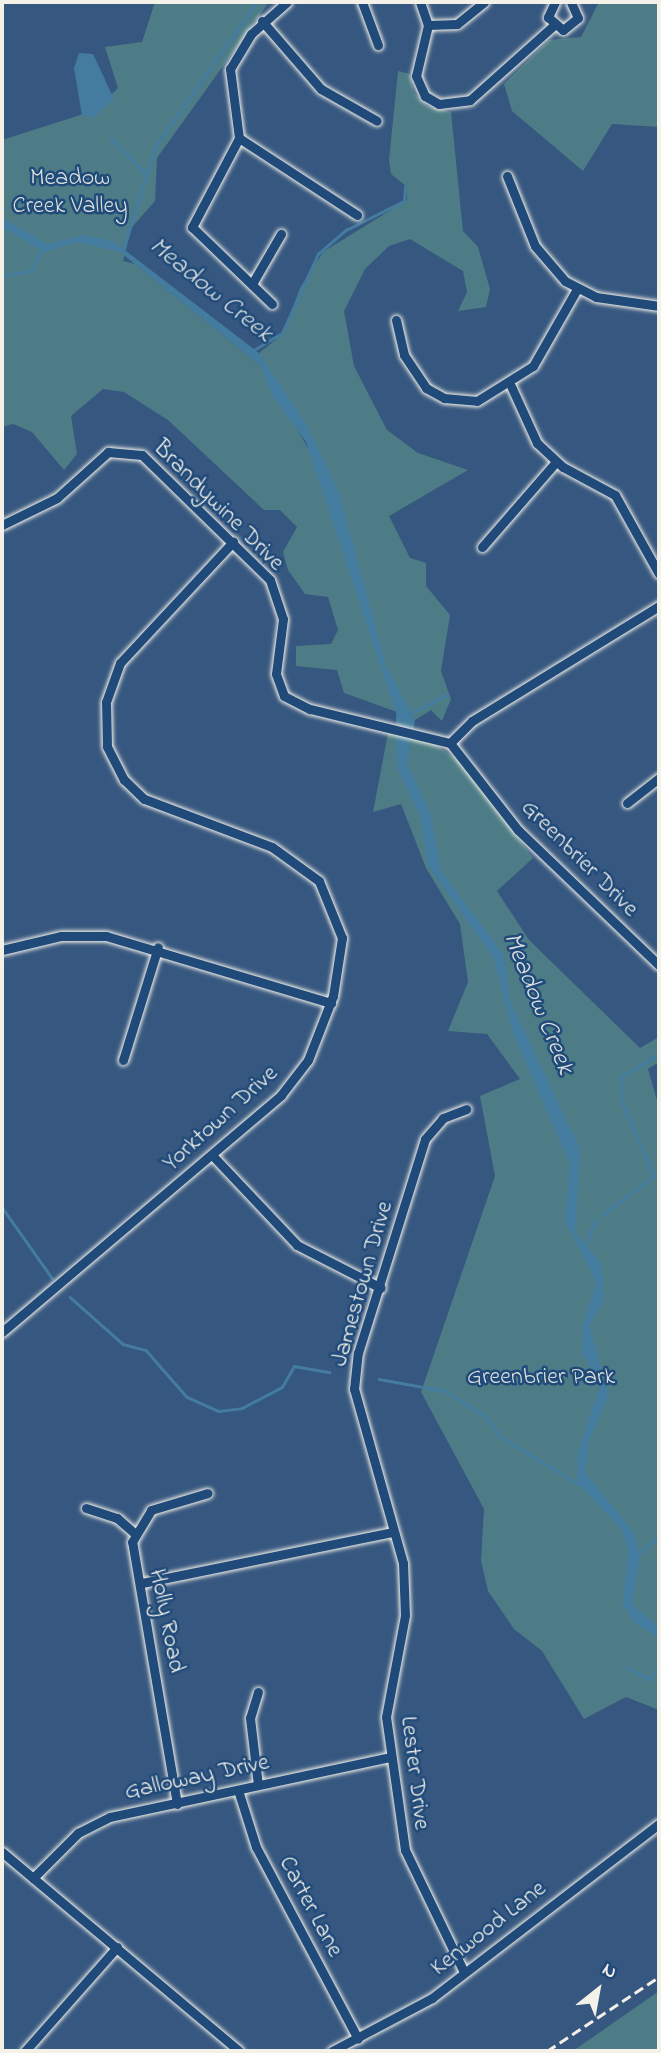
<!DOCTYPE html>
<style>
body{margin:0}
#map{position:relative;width:661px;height:2053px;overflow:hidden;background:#36577f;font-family:"Indie Flower",sans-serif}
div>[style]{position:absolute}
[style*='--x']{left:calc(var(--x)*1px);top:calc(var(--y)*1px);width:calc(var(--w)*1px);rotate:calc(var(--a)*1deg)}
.green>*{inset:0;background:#4d7c86}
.water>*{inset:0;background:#447ca0}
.stream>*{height:2.5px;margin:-1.25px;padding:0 1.25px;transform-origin:1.25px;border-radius:1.25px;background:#447ca0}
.roads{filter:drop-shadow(0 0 2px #f4f1e8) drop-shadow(0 0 2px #f4f1e8)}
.minor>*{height:9px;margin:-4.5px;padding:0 4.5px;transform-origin:4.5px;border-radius:4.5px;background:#1f4a7a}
.rail>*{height:2.5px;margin-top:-1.25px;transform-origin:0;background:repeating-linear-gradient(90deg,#f4f1e8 0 10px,transparent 0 15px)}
span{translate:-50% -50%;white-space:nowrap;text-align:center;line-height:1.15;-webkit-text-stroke:5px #1f4a7a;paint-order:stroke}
.park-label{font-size:24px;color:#dbdfd9}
.street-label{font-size:24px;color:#f4f1e8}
.water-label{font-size:26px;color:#dadfdd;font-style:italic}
.frame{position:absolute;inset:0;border:4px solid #f4f1e8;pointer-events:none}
.north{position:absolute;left:563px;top:1955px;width:70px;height:70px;-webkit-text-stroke:5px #1f4a7a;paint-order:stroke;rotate:31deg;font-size:19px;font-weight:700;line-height:28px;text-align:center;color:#f4f1e8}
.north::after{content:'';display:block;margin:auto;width:24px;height:32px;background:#f4f1e8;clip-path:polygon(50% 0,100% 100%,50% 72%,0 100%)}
</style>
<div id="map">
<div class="green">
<div style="clip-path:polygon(155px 2px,269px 2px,157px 158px,155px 201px,132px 227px,123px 261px,135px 264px,260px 365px,316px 462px,298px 414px,270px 380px,259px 353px,283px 334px,300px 288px,323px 252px,407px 200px,406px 186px,391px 174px,389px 160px,398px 71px,410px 74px,414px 93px,427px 106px,451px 112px,463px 231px,478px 247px,490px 289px,486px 307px,458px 311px,467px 292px,463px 271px,410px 239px,389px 246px,365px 269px,344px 311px,354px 366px,387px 430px,418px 453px,468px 470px,389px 516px,410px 558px,426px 563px,426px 586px,450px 615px,441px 671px,451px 699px,442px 721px,431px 710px,415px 720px,407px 709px,382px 663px,351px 569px,397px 712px,344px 693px,337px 670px,296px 666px,296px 646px,331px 644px,338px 630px,328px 597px,305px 594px,288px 570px,283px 552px,297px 527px,280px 510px,264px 510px,168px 420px,124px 392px,103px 389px,71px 416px,77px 454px,64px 470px,32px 432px,13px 424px,2px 427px,2px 140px,96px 110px,118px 88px,105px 47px,142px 42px)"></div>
<div style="clip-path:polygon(599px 2px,659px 2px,659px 127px,612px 124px,583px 171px,512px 111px,504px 84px,549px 40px,581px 37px)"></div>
<div style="clip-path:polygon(388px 733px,436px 745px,459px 761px,533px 858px,497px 891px,529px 940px,640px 1048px,659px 1037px,659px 1062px,648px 1069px,659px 1107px,659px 1710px,626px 1697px,584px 1719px,542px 1651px,514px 1629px,488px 1591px,481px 1561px,484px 1509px,421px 1392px,495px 1176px,480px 1096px,520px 1079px,487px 1034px,448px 1031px,468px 982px,460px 924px,426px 868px,401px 804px,373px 812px)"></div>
<div style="clip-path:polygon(659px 1991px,659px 2051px,573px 2051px)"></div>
</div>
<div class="water">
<div style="clip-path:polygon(79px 53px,93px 54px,114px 99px,94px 117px,82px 116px,74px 68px)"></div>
<div style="clip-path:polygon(2px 218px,47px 244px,84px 235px,113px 241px,259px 353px,307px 425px,339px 493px,386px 666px,415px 720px,407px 764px,430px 812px,441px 871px,504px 955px,510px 1001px,580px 1149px,575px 1233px,601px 1263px,604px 1300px,589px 1325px,609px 1395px,589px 1441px,585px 1472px,634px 1533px,640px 1557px,632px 1604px,659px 1628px,659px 1638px,635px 1623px,623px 1605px,628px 1551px,622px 1530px,577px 1482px,578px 1453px,600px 1385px,582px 1353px,583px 1324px,597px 1283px,565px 1221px,570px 1164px,513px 1033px,494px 959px,428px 865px,420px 815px,397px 768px,396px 712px,306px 442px,274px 398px,260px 365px,120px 252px,78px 242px,44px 252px,2px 227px)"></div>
</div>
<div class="stream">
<div style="--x:111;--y:138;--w:52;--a:45.8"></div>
<div style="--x:123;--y:250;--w:108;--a:-72.7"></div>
<div style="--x:155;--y:147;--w:177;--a:-54.9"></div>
<div style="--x:2;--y:276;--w:29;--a:-10"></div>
<div style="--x:31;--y:271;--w:25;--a:-64"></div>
<div style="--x:252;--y:351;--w:35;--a:-31"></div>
<div style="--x:282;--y:333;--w:87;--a:-65.5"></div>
<div style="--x:318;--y:254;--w:37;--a:-41"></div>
<div style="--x:346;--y:230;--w:65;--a:-26.6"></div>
<div style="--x:404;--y:201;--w:14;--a:-86"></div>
<div style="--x:409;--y:714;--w:42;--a:-26.6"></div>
<div style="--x:2;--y:1207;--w:87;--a:54.8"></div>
<div style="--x:602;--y:1215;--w:65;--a:-36.9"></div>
<div style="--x:654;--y:1176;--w:82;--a:-113.7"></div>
<div style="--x:621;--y:1101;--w:24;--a:-90"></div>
<div style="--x:621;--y:1077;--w:44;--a:-31.2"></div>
<div style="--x:585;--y:1245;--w:27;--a:-68"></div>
<div style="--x:70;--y:1297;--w:71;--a:41.6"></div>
<div style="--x:123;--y:1344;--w:24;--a:15"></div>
<div style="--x:146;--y:1350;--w:62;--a:48.9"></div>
<div style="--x:187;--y:1397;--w:35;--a:24"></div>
<div style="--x:219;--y:1411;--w:23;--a:-7"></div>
<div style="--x:242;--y:1408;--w:45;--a:-27.7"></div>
<div style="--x:282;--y:1387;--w:24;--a:-60"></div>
<div style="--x:294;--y:1366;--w:36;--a:10"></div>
<div style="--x:379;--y:1379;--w:67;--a:10.3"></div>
<div style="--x:445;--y:1391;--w:49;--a:31.8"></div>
<div style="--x:487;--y:1417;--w:24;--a:55"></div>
<div style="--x:501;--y:1437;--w:92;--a:31.3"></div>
<div style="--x:636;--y:1556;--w:30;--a:-41"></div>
<div style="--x:627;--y:1667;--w:26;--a:29"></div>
<div style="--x:650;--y:1680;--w:17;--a:-59"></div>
</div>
<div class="roads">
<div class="minor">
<div style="--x:362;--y:2;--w:46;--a:69.6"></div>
<div style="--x:420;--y:2;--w:24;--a:71"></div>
<div style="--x:428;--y:25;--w:52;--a:103.2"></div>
<div style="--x:416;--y:76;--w:22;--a:66"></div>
<div style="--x:425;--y:96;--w:16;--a:30"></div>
<div style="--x:439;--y:104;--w:31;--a:-7"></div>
<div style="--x:470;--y:100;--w:111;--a:-41.7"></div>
<div style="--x:555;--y:2;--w:17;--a:115"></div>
<div style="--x:548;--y:17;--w:20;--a:41"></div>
<div style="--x:563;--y:30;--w:19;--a:-39"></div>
<div style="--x:578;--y:18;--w:17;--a:-114"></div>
<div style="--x:262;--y:21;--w:90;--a:49.1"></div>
<div style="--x:321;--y:89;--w:64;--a:29.7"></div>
<div style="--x:428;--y:25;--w:29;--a:-2"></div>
<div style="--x:457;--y:24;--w:35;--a:-39"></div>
<div style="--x:239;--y:138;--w:101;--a:117.8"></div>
<div style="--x:192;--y:227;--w:111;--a:43.9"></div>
<div style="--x:239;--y:138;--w:70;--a:-97.4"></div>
<div style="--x:230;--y:69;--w:41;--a:-59"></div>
<div style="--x:251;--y:34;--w:48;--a:-41.6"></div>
<div style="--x:239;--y:138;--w:141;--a:33.1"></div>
<div style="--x:507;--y:176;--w:75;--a:68.2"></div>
<div style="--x:535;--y:246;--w:46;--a:49.4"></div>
<div style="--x:565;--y:281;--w:35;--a:27"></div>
<div style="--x:596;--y:297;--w:64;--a:8.1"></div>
<div style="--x:252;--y:284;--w:58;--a:-59.9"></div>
<div style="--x:396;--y:320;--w:36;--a:77"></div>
<div style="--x:404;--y:355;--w:40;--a:56"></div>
<div style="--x:426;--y:388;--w:21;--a:29"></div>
<div style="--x:444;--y:398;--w:33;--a:5"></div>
<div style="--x:477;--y:401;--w:66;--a:-32"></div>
<div style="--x:533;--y:366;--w:89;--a:-60.3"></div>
<div style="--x:511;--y:386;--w:63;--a:65.5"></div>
<div style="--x:537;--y:443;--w:35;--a:43"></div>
<div style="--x:563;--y:467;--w:59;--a:28.3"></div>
<div style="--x:615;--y:495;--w:90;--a:60.9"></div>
<div style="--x:2;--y:525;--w:61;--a:-26.1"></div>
<div style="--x:57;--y:498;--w:69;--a:-42"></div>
<div style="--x:108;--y:452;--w:34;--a:5"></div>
<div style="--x:142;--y:455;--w:179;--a:44.3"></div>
<div style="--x:270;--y:580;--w:41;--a:71.6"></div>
<div style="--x:283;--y:619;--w:55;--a:97.3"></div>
<div style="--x:276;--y:674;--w:23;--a:70"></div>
<div style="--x:284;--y:696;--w:29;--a:27"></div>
<div style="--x:310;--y:709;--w:144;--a:13.7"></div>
<div style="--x:450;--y:743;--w:110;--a:52"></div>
<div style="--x:518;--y:830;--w:195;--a:43.8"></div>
<div style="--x:482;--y:547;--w:113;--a:-49"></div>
<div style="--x:450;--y:743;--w:31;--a:-45"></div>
<div style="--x:472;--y:721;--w:220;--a:-31.6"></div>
<div style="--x:627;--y:803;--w:41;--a:-38"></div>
<div style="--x:2;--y:950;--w:61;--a:-13.3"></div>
<div style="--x:61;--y:936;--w:45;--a:0"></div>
<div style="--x:106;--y:936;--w:235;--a:16.6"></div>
<div style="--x:123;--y:1060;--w:118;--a:-72.8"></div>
<div style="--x:212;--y:1155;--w:124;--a:46.6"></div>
<div style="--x:297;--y:1245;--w:94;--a:27.1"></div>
<div style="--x:2;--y:1332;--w:366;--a:-40.3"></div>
<div style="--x:281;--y:1095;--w:44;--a:-52.4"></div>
<div style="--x:308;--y:1060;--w:69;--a:-68.7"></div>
<div style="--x:333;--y:996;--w:59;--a:-81.2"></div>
<div style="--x:342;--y:938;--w:61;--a:-112"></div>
<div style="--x:319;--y:881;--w:58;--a:-144.1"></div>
<div style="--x:272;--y:847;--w:137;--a:-159.4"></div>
<div style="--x:144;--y:799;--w:28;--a:-136"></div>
<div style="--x:124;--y:780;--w:38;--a:-117"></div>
<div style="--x:107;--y:746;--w:44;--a:-91.3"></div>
<div style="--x:106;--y:702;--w:41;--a:-70.3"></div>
<div style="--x:120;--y:663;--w:166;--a:-47"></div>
<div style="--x:86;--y:1508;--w:33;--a:18"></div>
<div style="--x:117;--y:1518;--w:23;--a:41"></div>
<div style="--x:142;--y:1583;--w:255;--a:-11.5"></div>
<div style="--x:258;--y:1692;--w:27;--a:107"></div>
<div style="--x:250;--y:1718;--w:67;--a:83.2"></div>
<div style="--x:238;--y:1790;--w:60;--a:72.5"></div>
<div style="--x:256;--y:1847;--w:217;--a:62"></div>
<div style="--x:177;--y:1804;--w:266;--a:-99.7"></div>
<div style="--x:132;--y:1542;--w:37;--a:-59"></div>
<div style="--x:151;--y:1510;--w:59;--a:-16.6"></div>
<div style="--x:2;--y:1852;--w:309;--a:40"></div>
<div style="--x:33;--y:1878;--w:64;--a:-45"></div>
<div style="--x:78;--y:1833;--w:36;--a:-27"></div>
<div style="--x:110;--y:1817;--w:285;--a:-12.1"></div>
<div style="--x:463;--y:1970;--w:133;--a:-115.8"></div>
<div style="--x:405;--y:1850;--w:134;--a:-98.1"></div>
<div style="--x:386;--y:1717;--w:104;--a:-79.4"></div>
<div style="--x:405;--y:1615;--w:52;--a:-92.2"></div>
<div style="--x:403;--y:1563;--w:181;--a:-105.7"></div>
<div style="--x:354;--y:1389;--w:36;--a:-84"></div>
<div style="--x:358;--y:1353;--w:224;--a:-72.6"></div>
<div style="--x:425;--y:1139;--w:28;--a:-49"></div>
<div style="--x:443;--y:1118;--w:25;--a:-21"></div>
<div style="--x:25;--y:2051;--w:139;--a:-48.5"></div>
<div style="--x:332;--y:2051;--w:113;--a:-27.9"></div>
<div style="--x:432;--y:1998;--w:286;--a:-37.5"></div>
</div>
</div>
<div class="rail">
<div style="--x:547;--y:2051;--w:134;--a:-33.5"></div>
</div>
<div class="park-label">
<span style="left:70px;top:193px">Meadow<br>Creek Valley</span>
<span style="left:541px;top:1378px">Greenbrier Park</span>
</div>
<div class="street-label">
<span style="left:218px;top:506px;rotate:45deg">Brandywine Drive</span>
<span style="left:579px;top:859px;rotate:45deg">Greenbrier Drive</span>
<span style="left:221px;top:1119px;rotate:-42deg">Yorktown Drive</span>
<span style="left:363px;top:1284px;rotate:-74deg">Jamestown Drive</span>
<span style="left:166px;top:1621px;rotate:79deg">Holly Road</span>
<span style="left:414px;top:1773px;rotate:83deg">Lester Drive</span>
<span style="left:197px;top:1778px;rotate:-12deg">Galloway Drive</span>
<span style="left:310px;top:1907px;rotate:62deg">Carter Lane</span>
<span style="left:489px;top:1929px;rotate:-38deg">Kenwood Lane</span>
</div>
<div class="water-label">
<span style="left:210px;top:291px;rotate:39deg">Meadow Creek</span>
<span style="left:537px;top:1004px;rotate:68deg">Meadow Creek</span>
</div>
<div class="frame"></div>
<div class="north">N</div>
</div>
